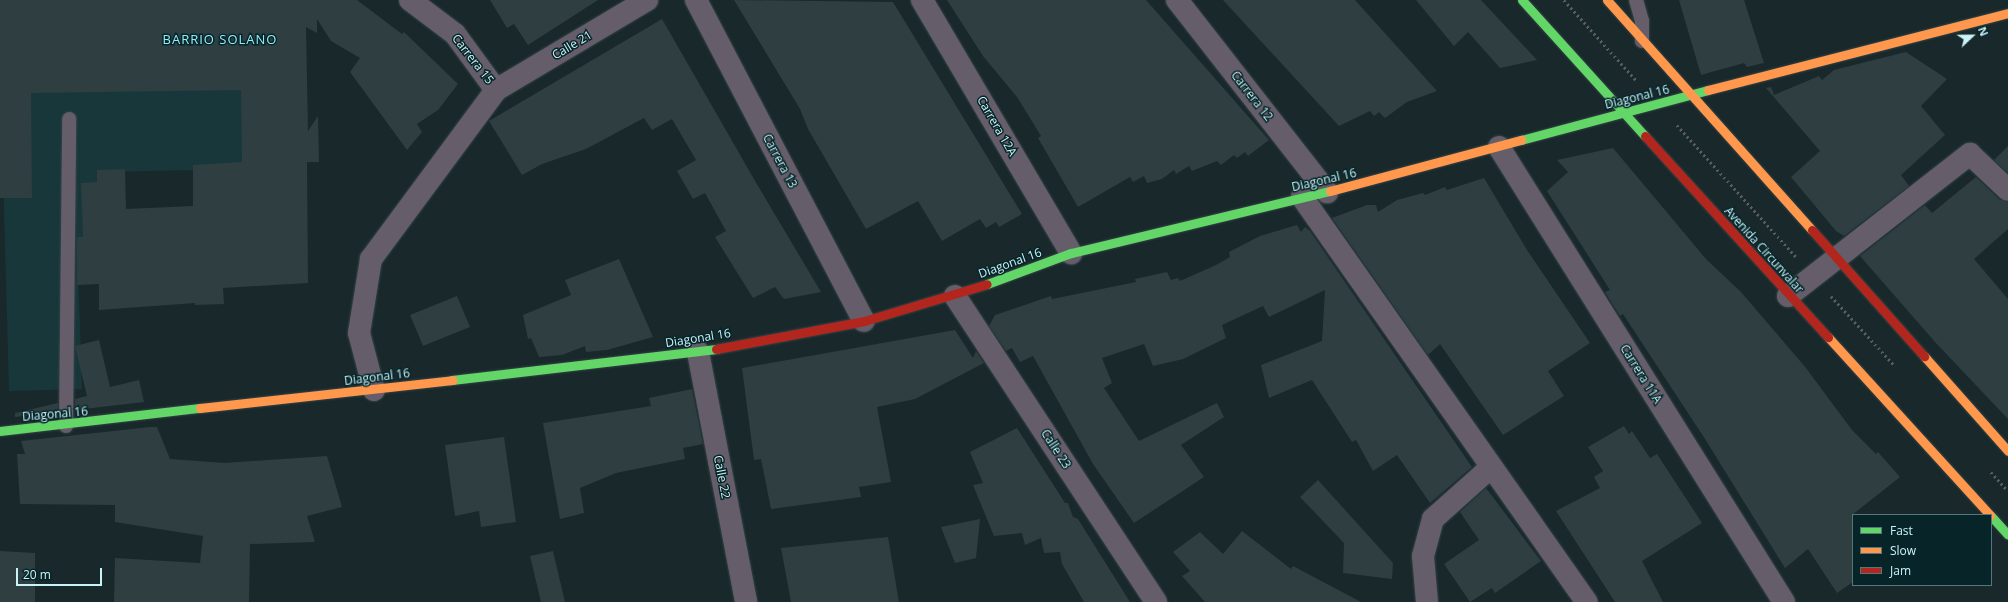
<!DOCTYPE html>
<style>
body{margin:0}
#map{position:relative;width:2008px;height:602px;overflow:hidden;background:#19282b;font-family:"Open Sans",sans-serif}
div>[style]{position:absolute}
[style*='--x']{left:calc(var(--x)*1px);top:calc(var(--y)*1px);width:calc(var(--w)*1px);rotate:calc(var(--a)*1deg)}
.built>*{inset:0;background:#18373b}
.building>*{inset:0;background:#2e3e41}
.path>*{height:2.5px;margin-top:-1.25px;transform-origin:0;background:repeating-linear-gradient(90deg,#5c5d64 0 2px,transparent 0 5px)}
.roads{filter:drop-shadow(0 0 1px #334446) drop-shadow(0 0 1px #334446)}
.lane>*{height:14px;margin:-7px;padding:0 7px;transform-origin:7px;border-radius:7px;background:#655e6a}
.street>*{height:22px;margin:-11px;padding:0 11px;transform-origin:11px;border-radius:11px;background:#655e6a}
.fast>*{height:9px;margin:-4.5px;padding:0 4.5px;transform-origin:4.5px;border-radius:4.5px;background:#63d668}
.slow>*{height:9px;margin:-4.5px;padding:0 4.5px;transform-origin:4.5px;border-radius:4.5px;background:#ff974d}
.jam>*{height:9px;margin:-4.5px;padding:0 4.5px;transform-origin:4.5px;border-radius:4.5px;background:#b3261e}
span{translate:-50% -50%;white-space:nowrap;text-align:center;line-height:1.15;-webkit-text-stroke:3px #072529;paint-order:stroke}
.street-label{font-size:12px;color:#c9f3f9}
.neighbourhood-label{font-size:13px;color:#94edfb;letter-spacing:1px}
.legend{position:absolute;left:1852px;top:514px;width:140px;height:72px;box-sizing:border-box;background:#072529;border:1px solid #55777c;margin:0;padding:5px 7px;list-style:none;font-size:12px;color:#c9f3f9}
.legend li{display:flex;align-items:center;gap:8px;height:20px}
.legend b{width:20px;border:1px solid #55777c}
.north{position:absolute;left:1952px;top:16px;width:40px;height:40px;-webkit-text-stroke:3px #072529;paint-order:stroke;rotate:68deg;font-size:11px;font-weight:700;line-height:16px;text-align:center;color:#c9f3f9}
.north::after{content:'';display:block;margin:auto;width:14px;height:18px;background:#c9f3f9;clip-path:polygon(50% 0,100% 100%,50% 72%,0 100%)}
.scale{position:absolute;left:16px;top:568px;width:86px;height:18px;box-sizing:border-box;border:2px solid #c9f3f9;border-top:0;padding-left:5px;font-size:12px;line-height:14px;white-space:nowrap;color:#c9f3f9;-webkit-text-stroke:3px #072529;paint-order:stroke}
</style>
<div id="map">
<div class="built">
<div style="clip-path:polygon(247px 53px,250px 169px,97px 172px,98px 211px,90px 238px,77px 238px,82px 389px,9px 391px,0 59px)"></div>
</div>
<div class="building">
<div style="clip-path:polygon(0 0,357px 0,402px 34px,404px 32px,458px 84px,438px 110px,417px 124px,422px 132px,407px 150px,350px 72px,360px 58px,331px 41px,317px 19px,317px 33px,306px 27px,308px 131px,318px 116px,319px 162px,307px 162px,308px 283px,223px 288px,224px 304px,195px 305px,195px 303px,99px 310px,99px 284px,77px 285px,77px 237px,83px 237px,81px 183px,97px 182px,97px 170px,125px 169px,126px 209px,193px 206px,193px 165px,242px 162px,241px 90px,31px 93px,32px 198px,0 198px)"></div>
<div style="clip-path:polygon(490px 0,598px 0,528px 45px,514px 24px,507px 28px)"></div>
<div style="clip-path:polygon(734px 0,893px 2px,1022px 214px,999px 227px,996px 222px,986px 228px,980px 219px,942px 241px,918px 201px,866px 229px,808px 129px,800px 109px)"></div>
<div style="clip-path:polygon(947px 0,1146px 0,1269px 140px,1248px 156px,1245px 152px,1237px 158px,1234px 155px,1221px 165px,1217px 161px,1192px 171px,1189px 166px,1176px 174px,1174px 170px,1162px 179px,1147px 183px,1144px 176px,1133px 182px,1130px 177px,1078px 207px,1038px 138px,1041px 136px,1017px 97px,983px 56px)"></div>
<div style="clip-path:polygon(1223px 0,1355px 0,1437px 91px,1407px 102px,1385px 118px,1379px 112px,1374px 116px,1370px 111px,1339px 126px)"></div>
<div style="clip-path:polygon(1416px 0,1481px 0,1537px 60px,1500px 68px,1468px 32px,1454px 46px)"></div>
<div style="clip-path:polygon(1679px 0,1744px 0,1764px 63px,1747px 67px,1744px 63px,1701px 75px)"></div>
<div style="clip-path:polygon(662px 19px,758px 186px,821px 292px,784px 299px,775px 287px,753px 298px,715px 237px,726px 231px,705px 193px,693px 199px,677px 171px,696px 160px,672px 119px,652px 130px,644px 118px,586px 149px,542px 164px,522px 175px,489px 121px)"></div>
<div style="clip-path:polygon(1906px 52px,1947px 79px,1921px 106px,1945px 135px,1901px 175px,1909px 186px,1844px 236px,1836px 231px,1791px 177px,1820px 151px,1766px 88px,1771px 87px,1774px 95px,1819px 76px,1822px 80px,1834px 70px)"></div>
<div style="clip-path:polygon(2008px 146px,2008px 173px,1994px 160px)"></div>
<div style="clip-path:polygon(1613px 148px,1706px 259px,1741px 292px,1806px 368px,1852px 430px,1876px 454px,1878px 452px,1900px 477px,1852px 515px,1853px 582px,1837px 593px,1808px 549px,1785px 568px,1705px 439px,1623px 314px,1620px 316px,1605px 292px,1610px 290px,1547px 191px,1568px 172px,1557px 160px)"></div>
<div style="clip-path:polygon(1976px 177px,1999px 199px,2008px 202px,2008px 229px,1974px 259px,2008px 299px,2008px 419px,1935px 342px,1860px 256px,1925px 205px,1932px 213px)"></div>
<div style="clip-path:polygon(1484px 178px,1527px 250px,1590px 343px,1548px 371px,1564px 396px,1503px 435px,1440px 344px,1428px 355px,1332px 218px,1367px 205px,1376px 205px,1378px 212px,1397px 200px,1423px 193px,1425px 195px,1445px 187px,1447px 190px)"></div>
<div style="clip-path:polygon(1297px 225px,1301px 232px,1305px 227px,1310px 231px,1472px 467px,1430px 503px,1397px 455px,1373px 471px,1356px 440px,1352px 442px,1312px 380px,1269px 398px,1261px 365px,1322px 341px,1325px 290px,1269px 317px,1263px 306px,1222px 325px,1226px 338px,1183px 359px,1153px 366px,1144px 344px,1102px 358px,1112px 383px,1104px 388px,1139px 441px,1217px 403px,1224px 417px,1181px 445px,1204px 477px,1134px 523px,1093px 464px,1033px 356px,1020px 362px,1012px 348px,1006px 351px,989px 326px,995px 315px,1051px 296px,1052px 299px,1136px 282px,1135px 279px,1167px 272px,1171px 280px,1178px 278px,1180px 281px,1216px 265px,1230px 257px,1229px 252px,1260px 236px)"></div>
<div style="clip-path:polygon(619px 259px,653px 337px,607px 350px,586px 352px,585px 346px,562px 355px,539px 357px,531px 338px,528px 339px,523px 315px,571px 295px,565px 280px)"></div>
<div style="clip-path:polygon(457px 296px,470px 327px,423px 346px,410px 315px)"></div>
<div style="clip-path:polygon(955px 330px,973px 358px,976px 351px,984px 363px,915px 399px,877px 407px,891px 482px,859px 487px,861px 497px,771px 509px,761px 459px,754px 460px,742px 368px)"></div>
<div style="clip-path:polygon(99px 340px,110px 387px,139px 380px,144px 402px,75px 410px,75px 399px,87px 396px,75px 346px)"></div>
<div style="clip-path:polygon(692px 389px,703px 444px,683px 448px,685px 459px,616px 473px,580px 488px,584px 513px,560px 519px,543px 423px,651px 406px,649px 398px)"></div>
<div style="clip-path:polygon(58px 403px,58px 412px,15px 417px,15px 413px)"></div>
<div style="clip-path:polygon(1624px 426px,1629px 434px,1632px 431px,1650px 458px,1657px 454px,1702px 523px,1642px 561px,1663px 602px,1615px 602px,1556px 511px,1600px 488px,1594px 477px,1603px 471px,1588px 447px)"></div>
<div style="clip-path:polygon(150px 427px,157px 427px,170px 459px,225px 463px,327px 456px,342px 507px,307px 516px,315px 542px,250px 544px,249px 602px,114px 602px,115px 558px,200px 563px,203px 536px,115px 522px,115px 505px,20px 504px,17px 454px,25px 454px,21px 441px)"></div>
<div style="clip-path:polygon(1017px 428px,1065px 503px,1068px 503px,1073px 517px,1078px 519px,1130px 602px,1084px 602px,1062px 564px,1060px 552px,1044px 553px,1041px 538px,1025px 545px,1022px 533px,994px 536px,973px 485px,983px 483px,970px 452px)"></div>
<div style="clip-path:polygon(504px 437px,516px 522px,481px 527px,479px 511px,455px 516px,445px 445px)"></div>
<div style="clip-path:polygon(1318px 480px,1393px 563px,1392px 579px,1343px 573px,1344px 543px,1300px 497px)"></div>
<div style="clip-path:polygon(1486px 488px,1541px 561px,1495px 593px,1492px 588px,1470px 602px,1444px 564px,1479px 540px,1460px 512px)"></div>
<div style="clip-path:polygon(980px 519px,976px 558px,955px 563px,941px 527px)"></div>
<div style="clip-path:polygon(1242px 531px,1291px 569px,1293px 566px,1361px 602px,1205px 602px,1182px 576px,1190px 571px,1173px 552px,1200px 532px,1223px 554px)"></div>
<div style="clip-path:polygon(888px 537px,899px 602px,791px 602px,781px 548px)"></div>
<div style="clip-path:polygon(0 551px,35px 553px,35px 602px,0 602px)"></div>
<div style="clip-path:polygon(553px 551px,565px 602px,541px 602px,530px 556px)"></div>
</div>
<div class="path">
<div style="--x:1564;--y:0;--w:109;--a:48"></div>
<div style="--x:1677;--y:125;--w:179;--a:47.9"></div>
<div style="--x:1831;--y:296;--w:95;--a:47.6"></div>
<div style="--x:1991;--y:472;--w:25;--a:48"></div>
</div>
<div class="roads">
<div class="lane">
<div style="--x:1636;--y:0;--w:22;--a:74"></div>
<div style="--x:1642;--y:21;--w:20;--a:90"></div>
<div style="--x:66;--y:426;--w:307;--a:-89.4"></div>
</div>
<div class="street">
<div style="--x:410;--y:0;--w:56;--a:37.1"></div>
<div style="--x:455;--y:34;--w:69;--a:53.8"></div>
<div style="--x:696;--y:0;--w:362;--a:62.4"></div>
<div style="--x:922;--y:0;--w:294;--a:59.5"></div>
<div style="--x:1177;--y:0;--w:244;--a:52"></div>
<div style="--x:1499;--y:147;--w:537;--a:57.94"></div>
<div style="--x:1302;--y:197;--w:495;--a:54.9"></div>
<div style="--x:955;--y:296;--w:366;--a:56.7"></div>
<div style="--x:1788;--y:296;--w:231;--a:-38"></div>
<div style="--x:1970;--y:154;--w:52;--a:43.5"></div>
<div style="--x:698;--y:352;--w:255;--a:79.1"></div>
<div style="--x:374;--y:390;--w:59;--a:-104.7"></div>
<div style="--x:359;--y:333;--w:75;--a:-80.8"></div>
<div style="--x:371;--y:259;--w:210;--a:-53.5"></div>
<div style="--x:496;--y:90;--w:176;--a:-30.8"></div>
<div style="--x:1427;--y:602;--w:46;--a:-95"></div>
<div style="--x:1423;--y:556;--w:38;--a:-75"></div>
<div style="--x:1433;--y:519;--w:76;--a:-41.8"></div>
</div>
<div class="fast">
<div style="--x:1522;--y:0;--w:183;--a:47.9"></div>
<div style="--x:1521;--y:140;--w:194;--a:-15"></div>
<div style="--x:987;--y:284;--w:90;--a:-20.3"></div>
<div style="--x:1071;--y:253;--w:266;--a:-13.5"></div>
<div style="--x:452;--y:380;--w:266;--a:-6.7"></div>
<div style="--x:0;--y:431;--w:201;--a:-6.6"></div>
<div style="--x:1991;--y:516;--w:25;--a:48"></div>
</div>
<div class="slow">
<div style="--x:1607;--y:0;--w:308;--a:48.3"></div>
<div style="--x:1708;--y:90;--w:310;--a:-14.4"></div>
<div style="--x:1330;--y:191;--w:198;--a:-15"></div>
<div style="--x:1828;--y:337;--w:241;--a:47.7"></div>
<div style="--x:1924;--y:356;--w:127;--a:48.5"></div>
<div style="--x:200;--y:408;--w:254;--a:-6.3"></div>
</div>
<div class="jam">
<div style="--x:1645;--y:136;--w:272;--a:47.7"></div>
<div style="--x:1812;--y:230;--w:169;--a:48.4"></div>
<div style="--x:716;--y:349;--w:151;--a:-10.7"></div>
<div style="--x:864;--y:321;--w:128;--a:-16.7"></div>
</div>
</div>
<div class="street-label">
<span style="left:572px;top:45px;rotate:-31deg">Calle 21</span>
<span style="left:473px;top:59px;rotate:52deg">Carrera 15</span>
<span style="left:1252px;top:96px;rotate:52deg">Carrera 12</span>
<span style="left:1637px;top:97px;rotate:-14deg">Diagonal 16</span>
<span style="left:997px;top:126px;rotate:60deg">Carrera 12A</span>
<span style="left:780px;top:161px;rotate:62deg">Carrera 13</span>
<span style="left:1324px;top:180px;rotate:-13deg">Diagonal 16</span>
<span style="left:1764px;top:250px;rotate:48deg">Avenida Circunvalar</span>
<span style="left:1010px;top:263px;rotate:-20deg">Diagonal 16</span>
<span style="left:698px;top:338px;rotate:-9deg">Diagonal 16</span>
<span style="left:1641px;top:374px;rotate:58deg">Carrera 11A</span>
<span style="left:377px;top:377px;rotate:-7deg">Diagonal 16</span>
<span style="left:55px;top:414px;rotate:-5deg">Diagonal 16</span>
<span style="left:1056px;top:449px;rotate:57deg">Calle 23</span>
<span style="left:722px;top:477px;rotate:79deg">Calle 22</span>
</div>
<div class="neighbourhood-label">
<span style="left:220px;top:39px">BARRIO SOLANO</span>
</div>
<ul class="legend">
<li><b style="height:5px;background:#63d668"></b>Fast</li>
<li><b style="height:5px;background:#ff974d"></b>Slow</li>
<li><b style="height:5px;background:#b3261e"></b>Jam</li>
</ul>
<div class="north">N</div>
<div class="scale">20 m</div>
</div>
